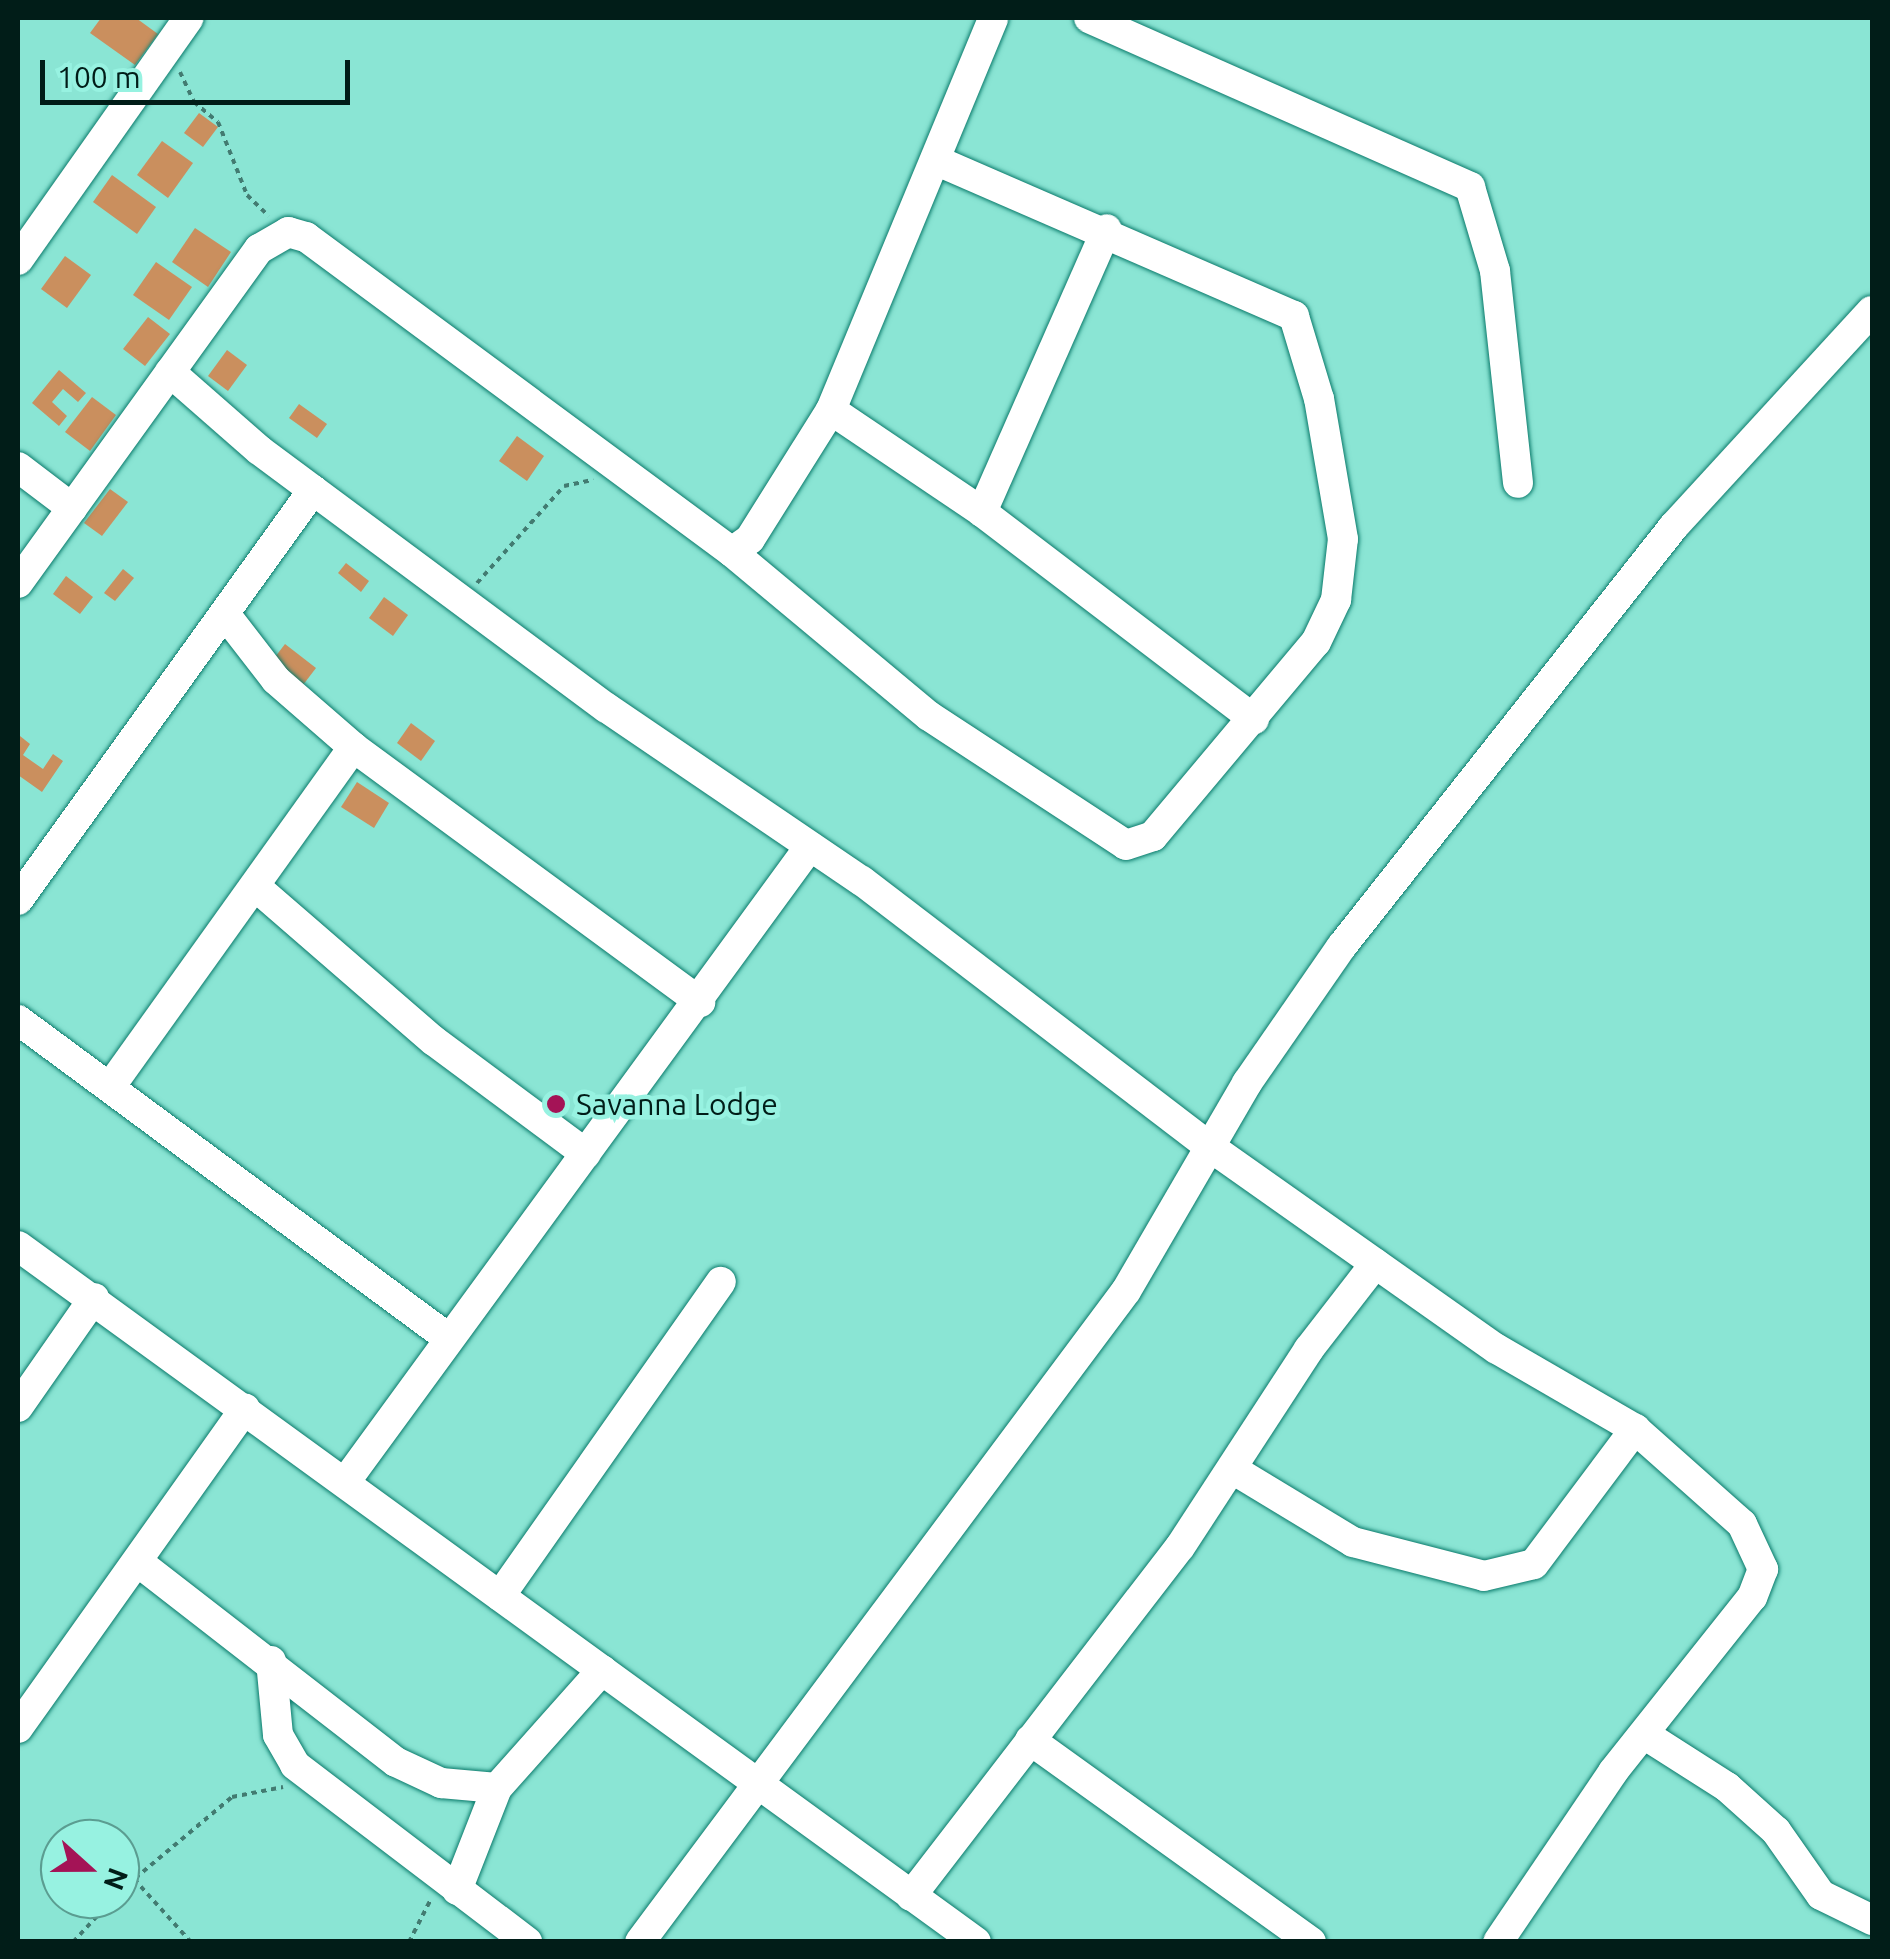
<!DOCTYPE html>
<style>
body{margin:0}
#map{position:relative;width:1890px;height:1959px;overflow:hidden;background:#8ae5d4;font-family:Ubuntu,sans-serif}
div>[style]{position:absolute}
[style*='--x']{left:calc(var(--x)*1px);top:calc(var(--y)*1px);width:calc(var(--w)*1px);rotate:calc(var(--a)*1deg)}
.building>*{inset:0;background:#ca8f5e}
.path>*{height:4px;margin-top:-2px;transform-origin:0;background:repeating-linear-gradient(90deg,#427b71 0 5px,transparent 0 10px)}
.roads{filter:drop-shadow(0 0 2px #0a7a6b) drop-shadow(0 0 2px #0a7a6b)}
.minor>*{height:30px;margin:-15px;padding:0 15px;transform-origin:15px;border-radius:15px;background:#fff}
.dots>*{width:28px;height:28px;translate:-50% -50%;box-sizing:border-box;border:5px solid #97f2e1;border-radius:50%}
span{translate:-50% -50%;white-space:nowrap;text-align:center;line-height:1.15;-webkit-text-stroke:9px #97f2e1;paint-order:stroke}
.poi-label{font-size:30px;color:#011d18}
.left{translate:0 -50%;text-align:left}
.frame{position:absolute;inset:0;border:20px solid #011d18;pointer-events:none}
.north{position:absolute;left:40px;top:1819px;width:100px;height:100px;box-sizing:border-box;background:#97f2e1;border:2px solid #5b9d91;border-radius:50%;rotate:111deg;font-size:28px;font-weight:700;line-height:40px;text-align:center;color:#011d18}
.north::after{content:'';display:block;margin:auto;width:35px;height:45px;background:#a41356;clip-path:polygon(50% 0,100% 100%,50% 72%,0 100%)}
.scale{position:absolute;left:40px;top:60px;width:310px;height:45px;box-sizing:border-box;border:5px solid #011d18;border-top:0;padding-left:12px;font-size:30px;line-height:35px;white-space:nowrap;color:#011d18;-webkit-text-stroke:8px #97f2e1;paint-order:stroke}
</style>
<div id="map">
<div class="building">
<div style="clip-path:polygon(101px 18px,136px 18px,158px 34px,135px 65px,90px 33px)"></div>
<div style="clip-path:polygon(199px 113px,218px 127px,203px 147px,184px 133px)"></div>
<div style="clip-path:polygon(162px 141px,193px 163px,168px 198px,137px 175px)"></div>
<div style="clip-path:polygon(112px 175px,156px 207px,137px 234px,93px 202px)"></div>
<div style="clip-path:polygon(195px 228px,231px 252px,208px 287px,172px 262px)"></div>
<div style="clip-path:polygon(65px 256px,91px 275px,67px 308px,41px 289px)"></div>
<div style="clip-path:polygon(156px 262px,192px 287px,169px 320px,133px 295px)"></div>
<div style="clip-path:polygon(148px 317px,170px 334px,145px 366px,123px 349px)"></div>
<div style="clip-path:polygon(227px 350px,247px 365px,228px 391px,208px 376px)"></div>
<div style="clip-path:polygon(59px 370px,86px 393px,78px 402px,63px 389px,52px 402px,67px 416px,59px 426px,32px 403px)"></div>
<div style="clip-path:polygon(92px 397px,116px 415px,90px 451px,65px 432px)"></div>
<div style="clip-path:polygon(299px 404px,327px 424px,317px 438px,289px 418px)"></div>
<div style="clip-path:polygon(517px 436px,544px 456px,527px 481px,499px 461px)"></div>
<div style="clip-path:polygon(110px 489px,128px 502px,102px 536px,84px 523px)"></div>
<div style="clip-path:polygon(346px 563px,369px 581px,361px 592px,338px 573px)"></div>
<div style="clip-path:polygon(123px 569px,134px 578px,115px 601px,104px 593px)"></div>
<div style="clip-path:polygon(66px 576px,93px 597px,80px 614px,53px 594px)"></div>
<div style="clip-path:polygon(384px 597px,408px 615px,393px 636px,369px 618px)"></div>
<div style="clip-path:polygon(285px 644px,316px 668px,303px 685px,272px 661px)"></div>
<div style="clip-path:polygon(411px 723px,435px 741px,421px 761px,397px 743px)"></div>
<div style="clip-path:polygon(20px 736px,30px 744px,23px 755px,43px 769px,53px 754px,63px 761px,42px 792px,18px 775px)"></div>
<div style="clip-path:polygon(357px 782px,389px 803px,374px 828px,341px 807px)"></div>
</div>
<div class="path">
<div style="--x:180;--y:72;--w:33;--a:65"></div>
<div style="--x:194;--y:102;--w:31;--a:40"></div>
<div style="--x:218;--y:122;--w:79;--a:68.3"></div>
<div style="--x:247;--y:195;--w:30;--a:44"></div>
<div style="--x:477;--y:583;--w:130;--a:-48.1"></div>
<div style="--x:564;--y:486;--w:30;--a:-12"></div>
<div style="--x:134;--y:1879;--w:85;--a:47.9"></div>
<div style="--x:120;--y:1891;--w:146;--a:-40"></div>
<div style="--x:232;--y:1797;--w:52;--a:-11.1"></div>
<div style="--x:73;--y:1942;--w:59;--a:-47.1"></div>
<div style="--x:409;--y:1942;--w:48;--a:-62.9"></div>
</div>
<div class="roads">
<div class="minor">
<div style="--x:1089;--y:18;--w:417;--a:23.9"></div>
<div style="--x:1470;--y:187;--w:88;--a:73.4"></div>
<div style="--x:1495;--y:271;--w:213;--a:83.8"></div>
<div style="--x:18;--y:260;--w:296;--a:-54.8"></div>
<div style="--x:170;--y:372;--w:118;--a:41.2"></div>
<div style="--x:259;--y:450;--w:433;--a:36.6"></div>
<div style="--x:607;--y:708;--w:308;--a:34.2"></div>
<div style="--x:862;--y:881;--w:442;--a:37.4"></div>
<div style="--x:1213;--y:1149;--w:347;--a:35.2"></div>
<div style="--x:1497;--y:1349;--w:160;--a:30.1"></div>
<div style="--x:1635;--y:1429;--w:143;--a:41.6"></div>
<div style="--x:1742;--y:1524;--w:50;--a:65"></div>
<div style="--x:1763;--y:1569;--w:30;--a:111"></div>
<div style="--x:1752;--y:1597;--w:223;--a:128.5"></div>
<div style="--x:1613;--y:1772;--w:205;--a:124.1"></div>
<div style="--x:831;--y:410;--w:182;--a:34"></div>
<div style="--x:982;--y:512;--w:342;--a:37.3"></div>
<div style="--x:18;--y:467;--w:68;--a:37.2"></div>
<div style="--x:982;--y:512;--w:309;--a:-66.2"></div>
<div style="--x:732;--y:552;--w:256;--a:39.8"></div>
<div style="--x:929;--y:716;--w:235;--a:33.2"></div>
<div style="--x:1126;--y:845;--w:28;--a:-18"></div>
<div style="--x:1153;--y:836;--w:253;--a:-50"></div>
<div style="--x:1316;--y:642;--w:47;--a:-64.5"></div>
<div style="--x:1336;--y:600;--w:61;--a:-83.5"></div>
<div style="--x:1343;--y:539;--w:142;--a:-99.7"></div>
<div style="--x:1319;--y:399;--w:87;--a:-106.8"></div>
<div style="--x:1294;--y:316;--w:387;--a:-156.5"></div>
<div style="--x:18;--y:583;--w:412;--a:-54.2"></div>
<div style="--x:259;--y:249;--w:34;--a:-30"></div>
<div style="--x:288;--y:232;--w:19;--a:16"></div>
<div style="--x:306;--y:237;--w:530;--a:36.48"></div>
<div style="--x:732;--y:552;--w:22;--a:-36"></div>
<div style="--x:750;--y:539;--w:152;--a:-57.9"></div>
<div style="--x:831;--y:410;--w:424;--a:-67.5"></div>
<div style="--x:225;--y:614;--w:83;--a:52.3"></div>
<div style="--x:276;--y:680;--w:102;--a:41"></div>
<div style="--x:353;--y:747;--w:431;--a:36.3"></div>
<div style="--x:256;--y:887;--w:235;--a:40.9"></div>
<div style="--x:434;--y:1041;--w:189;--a:36.6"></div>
<div style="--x:18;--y:900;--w:505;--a:-54.26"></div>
<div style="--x:18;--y:1020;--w:535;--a:36.48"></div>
<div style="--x:110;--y:1087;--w:418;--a:-54.4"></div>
<div style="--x:18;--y:1246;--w:1184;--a:36"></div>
<div style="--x:18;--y:1407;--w:133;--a:-55.1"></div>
<div style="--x:1234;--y:1470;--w:139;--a:31.2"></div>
<div style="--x:1353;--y:1542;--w:135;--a:14.5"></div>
<div style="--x:1484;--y:1576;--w:51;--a:-13.5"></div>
<div style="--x:1534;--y:1564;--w:169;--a:-53.2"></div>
<div style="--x:346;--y:1481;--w:786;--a:-53.84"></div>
<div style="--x:138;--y:1562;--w:326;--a:37.8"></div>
<div style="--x:396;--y:1762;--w:50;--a:25"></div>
<div style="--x:441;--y:1783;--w:56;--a:5.1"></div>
<div style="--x:500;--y:1596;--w:384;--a:-54.9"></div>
<div style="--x:271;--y:1661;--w:74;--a:84.6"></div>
<div style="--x:278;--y:1735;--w:34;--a:60"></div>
<div style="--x:295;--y:1765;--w:292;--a:37.3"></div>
<div style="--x:18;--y:1728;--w:392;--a:-54.6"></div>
<div style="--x:1647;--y:1736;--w:95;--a:32.5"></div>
<div style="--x:1727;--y:1787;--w:66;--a:41.9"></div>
<div style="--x:1776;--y:1831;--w:78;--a:54.9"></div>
<div style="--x:1821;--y:1895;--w:57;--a:26.1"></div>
<div style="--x:1030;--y:1740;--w:346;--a:35.7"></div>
<div style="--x:457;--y:1890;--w:110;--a:-68.6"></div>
<div style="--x:497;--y:1788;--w:158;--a:-48.3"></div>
<div style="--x:911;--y:1896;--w:441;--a:-52.4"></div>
<div style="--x:1180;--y:1547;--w:236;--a:-56.9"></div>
<div style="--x:1309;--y:1349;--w:108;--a:-52.2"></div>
<div style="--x:640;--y:1942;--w:812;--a:-53.26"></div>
<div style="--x:1126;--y:1291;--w:241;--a:-59.8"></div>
<div style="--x:1247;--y:1083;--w:167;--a:-55.3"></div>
<div style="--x:1342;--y:946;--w:535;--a:-51.67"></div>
<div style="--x:1674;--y:526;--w:292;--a:-47.4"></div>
</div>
</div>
<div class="dots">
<div style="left:556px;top:1104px;background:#a41356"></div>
</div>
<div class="poi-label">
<span class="left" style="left:576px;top:1104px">Savanna Lodge</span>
</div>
<div class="frame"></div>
<div class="north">N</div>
<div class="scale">100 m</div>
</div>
